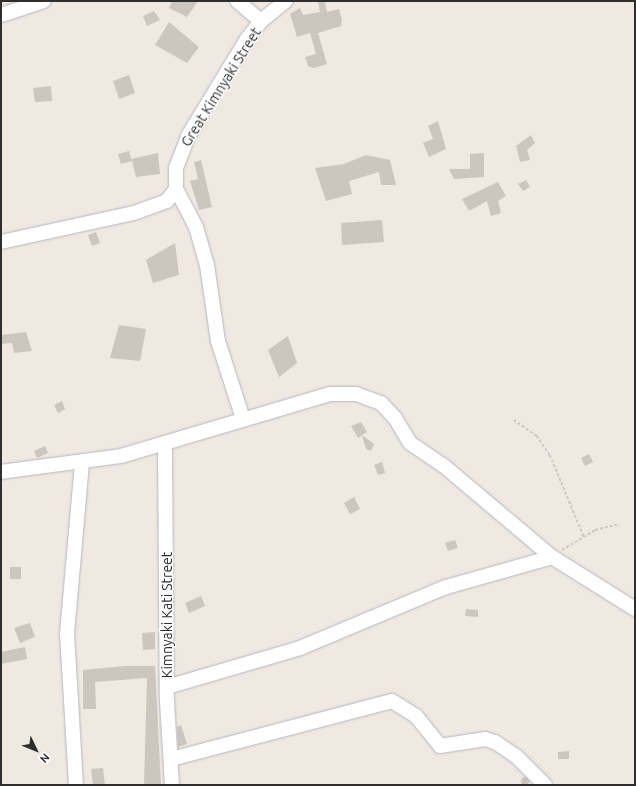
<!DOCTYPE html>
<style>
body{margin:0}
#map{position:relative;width:636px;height:786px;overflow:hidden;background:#efe9e1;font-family:Ubuntu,sans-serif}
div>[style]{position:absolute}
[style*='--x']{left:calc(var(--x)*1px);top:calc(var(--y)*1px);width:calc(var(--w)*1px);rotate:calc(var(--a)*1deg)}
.building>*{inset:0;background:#cbc7bf}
.round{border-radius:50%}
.path>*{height:1.5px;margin-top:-0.75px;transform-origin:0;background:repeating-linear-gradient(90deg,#c9c9c9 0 3px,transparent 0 5px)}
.roads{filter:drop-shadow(0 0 1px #b4b7c1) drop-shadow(0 0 1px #b4b7c1)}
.minor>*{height:14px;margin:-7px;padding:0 7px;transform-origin:7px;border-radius:7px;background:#fff}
span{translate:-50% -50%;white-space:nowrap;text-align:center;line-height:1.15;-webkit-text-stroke:3px #fff;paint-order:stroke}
.street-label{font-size:14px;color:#2e2e2e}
.frame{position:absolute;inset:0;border:2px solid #2e2e2e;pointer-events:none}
.north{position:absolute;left:16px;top:730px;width:40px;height:40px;-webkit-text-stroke:3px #fff;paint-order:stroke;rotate:133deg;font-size:11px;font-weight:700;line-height:16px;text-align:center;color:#2e2e2e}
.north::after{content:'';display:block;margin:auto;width:14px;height:18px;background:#2e2e2e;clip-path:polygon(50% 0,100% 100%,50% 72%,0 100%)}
</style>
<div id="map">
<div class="building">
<div style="clip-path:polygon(172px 1px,198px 1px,187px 17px,169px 8px)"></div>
<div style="clip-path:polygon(318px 1px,325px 1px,327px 12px,339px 9px,342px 20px,341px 26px,318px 33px,327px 64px,314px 68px,308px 66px,305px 57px,316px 54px,310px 33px,297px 37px,290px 14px,300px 8px,303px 15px,320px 12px)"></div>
<div style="clip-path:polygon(154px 11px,160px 20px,147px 26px,143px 16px)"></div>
<div style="clip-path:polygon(169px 22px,199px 47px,187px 63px,155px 45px)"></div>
<div style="clip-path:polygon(129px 75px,135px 93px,119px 99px,113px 81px)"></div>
<div style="clip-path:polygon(51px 86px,52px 101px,35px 102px,33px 88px)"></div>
<div style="clip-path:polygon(438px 121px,446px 149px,429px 157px,423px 143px,433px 139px,428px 126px)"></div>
<div style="clip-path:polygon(531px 135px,535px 143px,527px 150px,530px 160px,520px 162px,516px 146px)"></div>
<div style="clip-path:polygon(129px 151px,131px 159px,158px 153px,160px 174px,136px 177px,132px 161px,121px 164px,118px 154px)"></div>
<div style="clip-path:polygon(484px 153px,484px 177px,454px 179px,449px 169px,470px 169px,470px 154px)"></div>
<div style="clip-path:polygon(366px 155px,390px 160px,396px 185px,381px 185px,379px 172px,349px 181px,352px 194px,326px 201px,315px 168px,344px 164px)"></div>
<div style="clip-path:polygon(201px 160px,212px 207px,199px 210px,190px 181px,198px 179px,194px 162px)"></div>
<div style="clip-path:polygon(526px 180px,530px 187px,523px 191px,518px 184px)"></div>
<div style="clip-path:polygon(498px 182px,506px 196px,498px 201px,501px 213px,491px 216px,487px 201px,469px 211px,462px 199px)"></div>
<div style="clip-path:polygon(382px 220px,384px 242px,342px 245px,341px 223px)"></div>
<div style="clip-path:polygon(96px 232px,100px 243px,92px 246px,88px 235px)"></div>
<div style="clip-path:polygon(175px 243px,179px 275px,153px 283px,146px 260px)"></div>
<div style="clip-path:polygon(119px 325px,146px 329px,140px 361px,110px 358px)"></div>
<div style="clip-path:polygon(26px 332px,32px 351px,14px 353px,12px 343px,1px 344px,1px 335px)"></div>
<div style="clip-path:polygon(288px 336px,297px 363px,279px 377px,268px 350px)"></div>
<div style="clip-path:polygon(62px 401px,65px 409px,58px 413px,54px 405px)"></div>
<div style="clip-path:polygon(361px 422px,367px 432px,362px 435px,374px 444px,371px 451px,366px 449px,362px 435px,358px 438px,351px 426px)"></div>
<div style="clip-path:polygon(45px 446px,48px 453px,37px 458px,34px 451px)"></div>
<div style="clip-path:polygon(589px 454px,593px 462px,585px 466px,581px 458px)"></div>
<div style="clip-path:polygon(382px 462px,385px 473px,378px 475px,374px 465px)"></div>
<div style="clip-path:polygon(354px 497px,360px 509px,350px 514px,344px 503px)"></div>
<div style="clip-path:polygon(455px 540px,458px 548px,448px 551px,445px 543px)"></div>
<div style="clip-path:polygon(10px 567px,21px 567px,21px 579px,10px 579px)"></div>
<div style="clip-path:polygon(201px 596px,205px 606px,189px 613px,185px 603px)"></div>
<div style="clip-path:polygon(466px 609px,478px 610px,478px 617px,465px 616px)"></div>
<div style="clip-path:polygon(30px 623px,35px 637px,20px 643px,14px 628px)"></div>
<div style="clip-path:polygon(155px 632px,155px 649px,143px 650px,142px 633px)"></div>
<div style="clip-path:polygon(25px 647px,27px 659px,1px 664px,1px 652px)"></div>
<div style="clip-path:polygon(125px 666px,155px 666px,161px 785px,144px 785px,147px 678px,95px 682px,96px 709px,83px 709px,83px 670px)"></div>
<div style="clip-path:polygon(181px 725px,187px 744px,178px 747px,177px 727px)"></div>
<div style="clip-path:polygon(569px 751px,569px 759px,558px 759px,558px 752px)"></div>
<div style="clip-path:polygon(103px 768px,105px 785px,93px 785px,91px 769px)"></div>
<div class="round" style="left:521px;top:777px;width:8px;height:8px"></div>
</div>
<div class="path">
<div style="--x:514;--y:420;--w:28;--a:35"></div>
<div style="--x:537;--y:436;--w:23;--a:56"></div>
<div style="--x:550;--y:455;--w:89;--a:67.5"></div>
<div style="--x:562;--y:550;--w:39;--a:-31"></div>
<div style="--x:595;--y:530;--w:25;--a:-14"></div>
</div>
<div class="roads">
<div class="minor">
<div style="--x:237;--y:1;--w:31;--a:40"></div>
<div style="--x:1;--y:15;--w:45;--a:-18"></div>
<div style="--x:176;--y:189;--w:43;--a:62.2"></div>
<div style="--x:196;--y:227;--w:40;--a:74"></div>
<div style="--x:207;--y:265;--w:77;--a:81.8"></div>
<div style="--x:218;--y:341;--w:82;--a:72.2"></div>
<div style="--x:1;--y:242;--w:136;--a:-12.3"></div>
<div style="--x:134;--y:213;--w:35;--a:-20"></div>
<div style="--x:167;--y:201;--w:15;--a:-53"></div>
<div style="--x:176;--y:189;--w:21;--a:-90"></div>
<div style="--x:176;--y:168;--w:34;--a:-69"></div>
<div style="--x:188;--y:136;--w:114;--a:-58.7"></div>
<div style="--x:247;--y:39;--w:23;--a:-52"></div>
<div style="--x:261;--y:21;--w:32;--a:-39"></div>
<div style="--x:165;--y:445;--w:256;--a:89.6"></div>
<div style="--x:167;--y:701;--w:84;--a:86.6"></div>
<div style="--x:1;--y:472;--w:121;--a:-7.6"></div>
<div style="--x:121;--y:456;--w:218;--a:-16.5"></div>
<div style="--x:330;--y:394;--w:26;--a:0"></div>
<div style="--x:356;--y:394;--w:27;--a:20"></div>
<div style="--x:381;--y:403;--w:21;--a:47"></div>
<div style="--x:395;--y:418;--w:29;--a:59"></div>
<div style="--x:410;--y:443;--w:41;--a:34.1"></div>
<div style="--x:444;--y:466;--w:141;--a:40.1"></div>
<div style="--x:552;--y:557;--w:98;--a:32.1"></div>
<div style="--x:167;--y:687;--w:139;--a:-16.3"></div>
<div style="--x:300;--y:648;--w:158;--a:-22.7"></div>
<div style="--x:446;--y:587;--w:110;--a:-15.8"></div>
<div style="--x:171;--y:759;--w:228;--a:-14.7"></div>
<div style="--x:392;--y:701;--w:28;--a:32"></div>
<div style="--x:416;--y:716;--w:38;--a:51"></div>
<div style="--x:440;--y:746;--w:46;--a:-8.8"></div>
<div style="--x:485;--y:739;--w:10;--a:17"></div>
<div style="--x:495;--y:742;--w:25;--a:34"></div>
<div style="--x:516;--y:756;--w:41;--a:45"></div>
<div style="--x:76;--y:785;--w:151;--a:-93.4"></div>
<div style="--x:67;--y:634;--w:172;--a:-85"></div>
</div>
</div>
<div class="street-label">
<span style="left:221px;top:87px;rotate:-58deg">Great Kimnyaki Street</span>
<span style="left:167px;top:615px;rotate:-90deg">Kimnyaki Kati Street</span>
</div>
<div class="frame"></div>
<div class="north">N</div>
</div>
